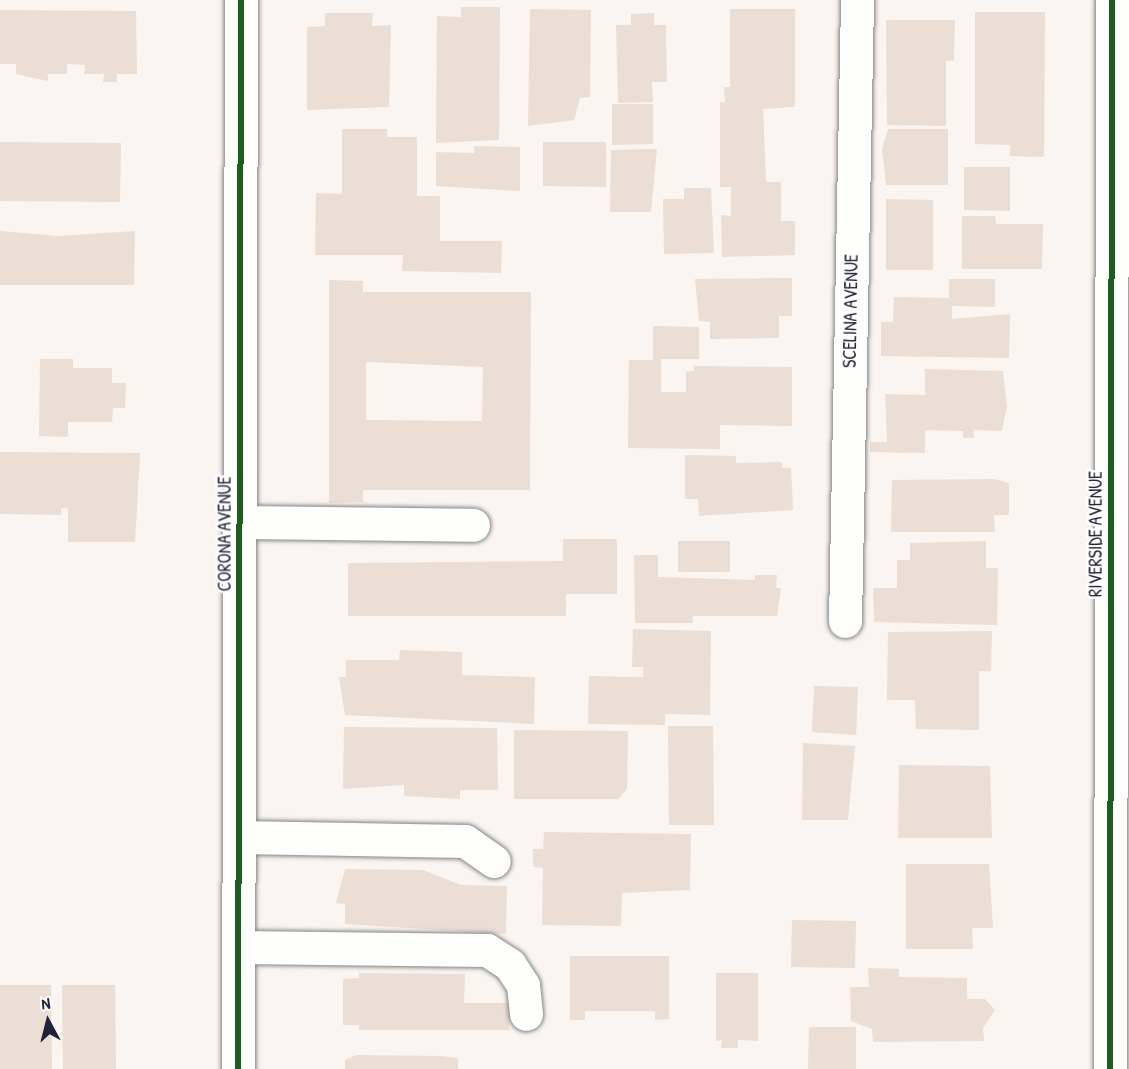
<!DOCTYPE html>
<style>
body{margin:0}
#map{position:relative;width:1129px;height:1069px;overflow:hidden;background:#faf5f0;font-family:"Patrick Hand",sans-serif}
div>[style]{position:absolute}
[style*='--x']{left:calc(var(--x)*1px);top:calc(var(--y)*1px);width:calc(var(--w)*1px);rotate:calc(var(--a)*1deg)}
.building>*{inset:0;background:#eaded5}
.roads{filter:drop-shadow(0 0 2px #888588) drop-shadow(0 0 2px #888588)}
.minor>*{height:33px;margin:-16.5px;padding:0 16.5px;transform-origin:16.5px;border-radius:16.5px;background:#fefefd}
.cycleway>*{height:6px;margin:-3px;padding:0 3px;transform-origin:3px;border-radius:3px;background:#1b5e20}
span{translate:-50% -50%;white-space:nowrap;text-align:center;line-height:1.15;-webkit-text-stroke:5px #fff;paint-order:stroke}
.street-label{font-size:18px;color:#22223b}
.north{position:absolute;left:18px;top:991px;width:60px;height:60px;-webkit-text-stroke:4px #fff;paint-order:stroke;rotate:353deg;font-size:16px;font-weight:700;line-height:24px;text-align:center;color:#22223b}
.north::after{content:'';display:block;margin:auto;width:21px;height:27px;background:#22223b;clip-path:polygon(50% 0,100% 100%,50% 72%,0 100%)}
</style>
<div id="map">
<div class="building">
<div style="clip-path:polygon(461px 7px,500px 7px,499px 140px,436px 143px,437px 16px,461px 17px)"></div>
<div style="clip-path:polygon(530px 9px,591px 10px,590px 97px,580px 98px,574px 120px,528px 126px)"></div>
<div style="clip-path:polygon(730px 9px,795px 9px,795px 107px,763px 109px,766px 182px,781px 182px,781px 221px,795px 221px,795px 255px,722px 257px,721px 215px,731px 216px,731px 187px,720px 187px,720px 102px,725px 102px,724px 87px,730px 87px)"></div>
<div style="clip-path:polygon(0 10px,136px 11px,137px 74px,117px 74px,117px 82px,103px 82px,104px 74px,84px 74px,85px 65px,67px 64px,67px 74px,48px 74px,48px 81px,16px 74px,16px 64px,0 64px)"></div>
<div style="clip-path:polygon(975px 12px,1045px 12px,1044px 157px,1010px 156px,1010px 145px,975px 144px)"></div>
<div style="clip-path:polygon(325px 13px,373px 13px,372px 26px,391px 25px,389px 107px,307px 110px,307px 27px,325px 26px)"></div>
<div style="clip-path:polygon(654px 13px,654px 25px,666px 25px,667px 82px,652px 82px,653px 102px,618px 103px,616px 25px,631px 25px,631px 14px)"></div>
<div style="clip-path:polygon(886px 20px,955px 20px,954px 61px,946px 61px,946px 126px,887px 125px)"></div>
<div style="clip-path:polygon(612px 104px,653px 104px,653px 144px,612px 145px)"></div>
<div style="clip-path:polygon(342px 129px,387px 129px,387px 137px,417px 137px,417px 196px,440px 196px,440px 241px,502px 241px,501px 273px,402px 271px,403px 255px,315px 255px,316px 193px,342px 194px)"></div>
<div style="clip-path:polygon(888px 129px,948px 129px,948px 185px,886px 185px,882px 149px)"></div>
<div style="clip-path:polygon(0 142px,121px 143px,120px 202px,0 201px)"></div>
<div style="clip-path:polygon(543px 142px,606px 142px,606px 187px,543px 186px)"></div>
<div style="clip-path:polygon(474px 146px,520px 147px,520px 191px,436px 186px,436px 152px,474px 153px)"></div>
<div style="clip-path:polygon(657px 149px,651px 212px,610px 212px,611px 150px)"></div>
<div style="clip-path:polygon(964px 167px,1010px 167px,1010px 211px,964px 210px)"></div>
<div style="clip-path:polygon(684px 188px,711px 188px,714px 253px,664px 254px,663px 199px,684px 199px)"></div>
<div style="clip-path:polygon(886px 199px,933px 200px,933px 270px,886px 270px)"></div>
<div style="clip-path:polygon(962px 216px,995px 216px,996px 224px,1043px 224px,1042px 269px,962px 269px)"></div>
<div style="clip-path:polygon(0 231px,58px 236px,135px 231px,134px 285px,0 285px)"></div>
<div style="clip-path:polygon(792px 278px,792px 316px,779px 316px,779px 338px,710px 339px,710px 322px,699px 321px,695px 279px)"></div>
<div style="clip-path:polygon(949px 279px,995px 279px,995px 307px,952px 306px,952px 319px,1010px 314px,1009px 358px,881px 356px,881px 322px,893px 322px,894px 297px,949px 298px)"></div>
<div style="clip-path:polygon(evenodd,329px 280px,363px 281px,363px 292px,531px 292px,530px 490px,363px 490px,363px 502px,329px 503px,329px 280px,366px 362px,483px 367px,482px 421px,366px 420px,366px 362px)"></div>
<div style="clip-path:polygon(653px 326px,699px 327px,699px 359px,661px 359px,661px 392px,686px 392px,686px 371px,694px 371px,694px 366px,792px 367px,792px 426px,720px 425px,720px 449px,628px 448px,629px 360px,653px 360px)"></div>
<div style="clip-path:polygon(40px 359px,73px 359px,73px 368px,112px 368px,112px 383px,126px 383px,125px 408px,113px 408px,112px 422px,68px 422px,68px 437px,39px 436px)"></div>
<div style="clip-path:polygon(925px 369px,1003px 371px,1007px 407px,1002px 431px,974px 430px,974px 438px,963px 438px,963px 431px,925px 430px,925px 453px,870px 452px,870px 442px,887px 442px,885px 394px,925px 395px)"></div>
<div style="clip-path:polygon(0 452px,140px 453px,135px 542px,68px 542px,68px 508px,61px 508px,61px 515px,0 514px)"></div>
<div style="clip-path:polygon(685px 455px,736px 456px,736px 463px,782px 462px,782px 468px,791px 468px,793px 510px,699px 516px,698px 499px,685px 499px)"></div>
<div style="clip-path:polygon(994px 479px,1009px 483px,1009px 515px,994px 515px,995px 532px,891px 532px,892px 480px)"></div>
<div style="clip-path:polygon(563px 539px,617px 539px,617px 594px,566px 594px,566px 616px,348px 616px,348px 563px,563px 561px)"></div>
<div style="clip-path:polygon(678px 541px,730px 541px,730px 572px,678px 572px)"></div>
<div style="clip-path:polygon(986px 541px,986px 568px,998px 568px,997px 625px,874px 622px,873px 588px,897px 588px,897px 560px,910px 560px,910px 543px)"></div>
<div style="clip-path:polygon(634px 555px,658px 555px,658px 577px,755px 580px,755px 575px,777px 575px,776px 588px,781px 588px,777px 616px,693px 616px,693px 623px,635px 623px)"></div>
<div style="clip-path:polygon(633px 629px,711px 631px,710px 715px,665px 714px,665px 725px,588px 724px,589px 676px,643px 677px,643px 667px,632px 667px)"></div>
<div style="clip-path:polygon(992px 631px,991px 671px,979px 671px,979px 730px,916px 729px,915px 700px,887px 700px,888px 632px)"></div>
<div style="clip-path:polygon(400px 650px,462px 652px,462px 675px,535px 677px,534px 724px,345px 715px,339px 677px,346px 677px,346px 660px,399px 660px)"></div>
<div style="clip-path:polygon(814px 686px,858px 687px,856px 735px,812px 732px)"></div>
<div style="clip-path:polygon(668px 726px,713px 726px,714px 825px,669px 825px)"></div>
<div style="clip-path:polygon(344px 727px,497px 728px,498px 790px,460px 790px,460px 799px,404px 796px,404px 785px,343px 789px)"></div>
<div style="clip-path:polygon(514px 730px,628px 731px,627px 789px,618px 799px,514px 799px)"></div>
<div style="clip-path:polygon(803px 743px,855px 746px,848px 820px,802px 820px)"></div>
<div style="clip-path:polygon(899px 765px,990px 766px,992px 838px,898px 838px)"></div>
<div style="clip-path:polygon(544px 832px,691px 834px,690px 890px,622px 893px,621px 926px,542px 925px,543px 868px,533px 867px,533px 849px,543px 849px)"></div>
<div style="clip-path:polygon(906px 864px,989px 864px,993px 928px,972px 928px,973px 949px,906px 949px)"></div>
<div style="clip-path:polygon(345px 869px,423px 870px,461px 885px,507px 886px,506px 934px,345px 924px,345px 904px,336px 903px)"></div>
<div style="clip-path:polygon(792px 920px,856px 921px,855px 968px,791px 967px)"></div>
<div style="clip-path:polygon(570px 956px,669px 956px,669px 1019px,655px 1020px,655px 1011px,585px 1011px,585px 1020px,570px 1020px)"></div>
<div style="clip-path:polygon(868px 968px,899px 969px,899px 977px,967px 978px,967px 999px,985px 999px,995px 1010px,983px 1028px,984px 1041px,873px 1042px,872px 1029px,851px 1021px,850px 987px,869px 987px)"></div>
<div style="clip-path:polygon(359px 973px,465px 974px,464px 1003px,510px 1003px,509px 1030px,359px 1030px,359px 1025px,343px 1025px,343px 979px,359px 978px)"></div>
<div style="clip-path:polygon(716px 973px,758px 973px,758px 1041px,738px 1040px,738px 1048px,721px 1048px,722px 1040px,716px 1041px)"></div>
<div style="clip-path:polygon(0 985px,51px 985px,52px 1069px,0 1069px)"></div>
<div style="clip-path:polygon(62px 985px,115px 985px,116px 1069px,63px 1069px)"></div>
<div style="clip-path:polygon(809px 1027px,856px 1027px,856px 1069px,808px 1069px)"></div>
<div style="clip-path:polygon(356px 1055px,441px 1056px,458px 1058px,458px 1069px,345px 1069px,345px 1060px)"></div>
</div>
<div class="roads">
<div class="minor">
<div style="--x:240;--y:522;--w:233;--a:0.7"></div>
<div style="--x:845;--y:621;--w:621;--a:-88.89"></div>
<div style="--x:239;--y:837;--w:226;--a:1"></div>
<div style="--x:465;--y:841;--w:35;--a:35"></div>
<div style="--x:239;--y:947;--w:248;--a:0.7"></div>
<div style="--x:487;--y:950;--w:27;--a:33"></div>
<div style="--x:510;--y:965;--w:24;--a:57"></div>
<div style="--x:523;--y:985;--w:29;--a:84"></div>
<div style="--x:238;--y:1069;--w:1069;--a:-89.84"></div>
<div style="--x:1110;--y:1069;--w:1069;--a:-89.89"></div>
</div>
</div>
<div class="cycleway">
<div style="--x:238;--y:1069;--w:1069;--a:-89.84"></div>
<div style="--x:1110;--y:1069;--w:1069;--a:-89.89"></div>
</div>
<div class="street-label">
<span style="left:851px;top:311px;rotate:-89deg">SCELINA AVENUE</span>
<span style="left:225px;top:534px;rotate:-90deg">CORONA AVENUE</span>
<span style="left:1096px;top:534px;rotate:-90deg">RIVERSIDE AVENUE</span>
</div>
<div class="north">N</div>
</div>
